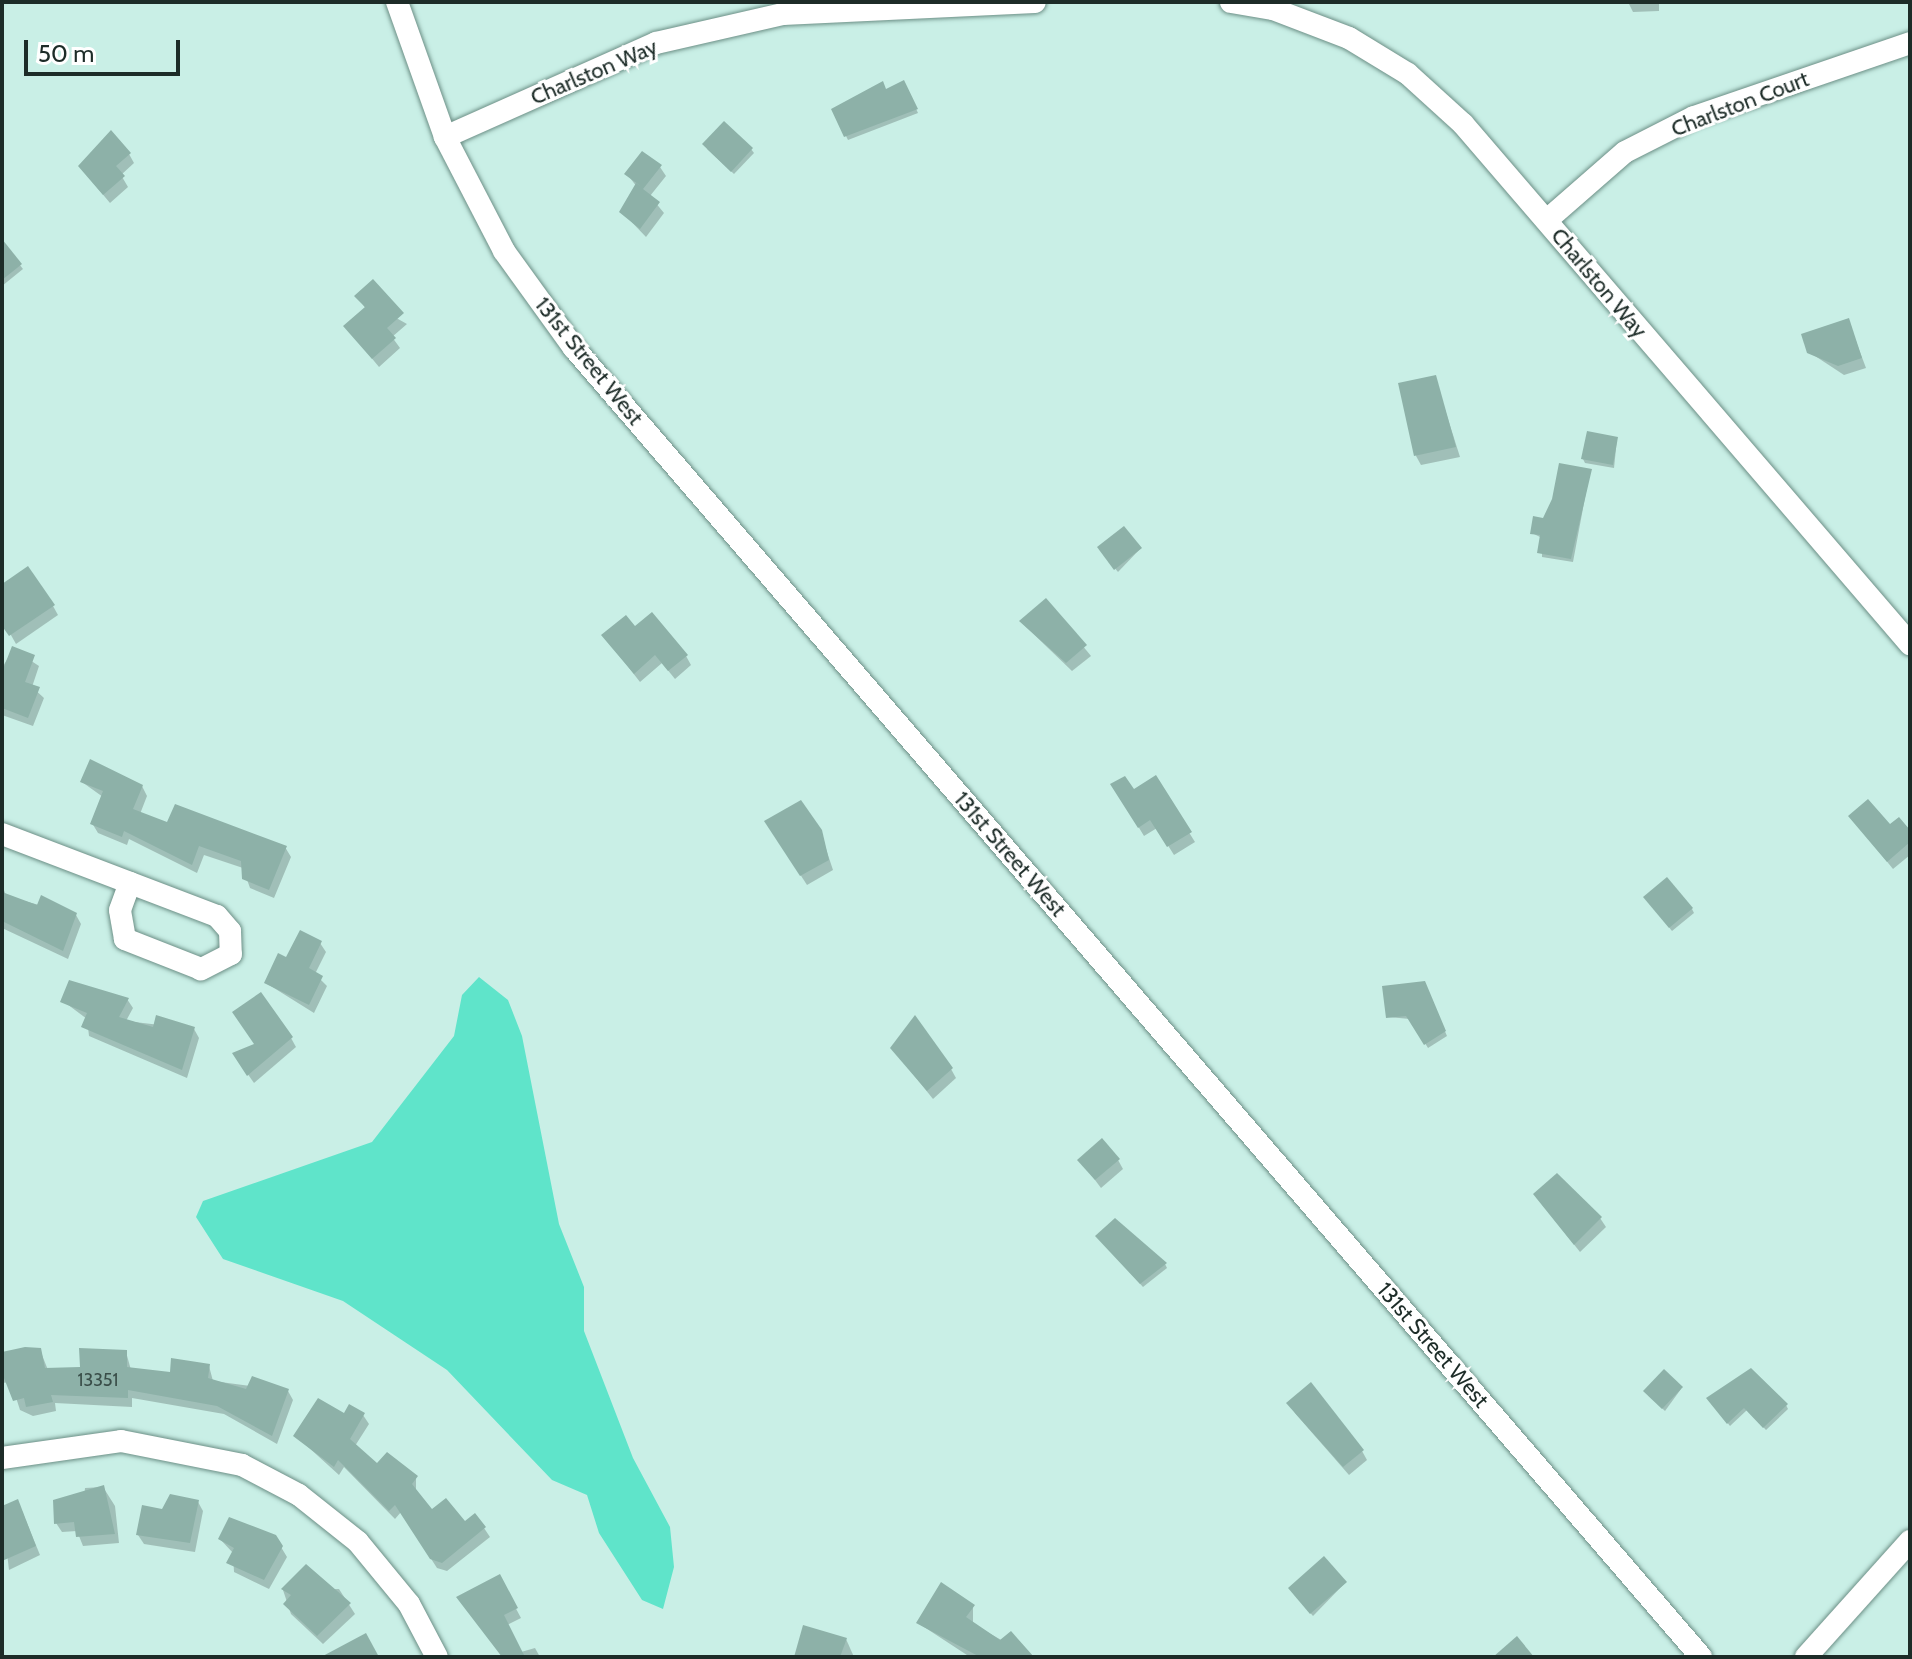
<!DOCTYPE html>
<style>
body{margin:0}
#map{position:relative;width:1912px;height:1659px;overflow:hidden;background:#c9efe6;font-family:Cabin,sans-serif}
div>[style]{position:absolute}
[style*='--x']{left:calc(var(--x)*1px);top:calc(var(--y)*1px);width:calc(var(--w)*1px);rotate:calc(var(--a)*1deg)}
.water>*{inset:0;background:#5fe4ca}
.shadow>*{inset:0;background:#0003}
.building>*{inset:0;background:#8db1a8}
.roads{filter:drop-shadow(0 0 2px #6c8f86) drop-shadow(0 0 2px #6c8f86)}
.minor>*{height:22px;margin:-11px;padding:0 11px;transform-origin:11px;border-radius:11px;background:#fff}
span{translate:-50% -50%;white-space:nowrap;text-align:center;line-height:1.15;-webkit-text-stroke:6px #fff;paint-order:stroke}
.number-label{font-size:18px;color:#394d48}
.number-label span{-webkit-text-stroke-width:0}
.street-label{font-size:22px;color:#1d2c28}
.frame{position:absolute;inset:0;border:4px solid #1d2c28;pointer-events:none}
.scale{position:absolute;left:24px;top:40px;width:156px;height:36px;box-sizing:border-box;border:4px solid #1d2c28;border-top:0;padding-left:10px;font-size:24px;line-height:28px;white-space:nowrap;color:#1d2c28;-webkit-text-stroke:6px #fff;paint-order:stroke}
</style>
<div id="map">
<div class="water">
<div style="clip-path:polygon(479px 977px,508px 1000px,522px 1036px,559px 1224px,584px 1287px,584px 1331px,633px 1458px,670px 1527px,674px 1567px,663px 1609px,642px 1600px,599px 1533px,587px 1495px,552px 1480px,447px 1370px,343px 1301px,223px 1259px,196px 1217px,203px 1201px,372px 1142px,454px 1036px,462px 995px)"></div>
</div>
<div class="shadow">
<div style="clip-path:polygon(1628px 2px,1659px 2px,1659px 11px,1633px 12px)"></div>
<div style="clip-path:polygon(904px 83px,918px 113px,848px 140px,833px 110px)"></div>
<div style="clip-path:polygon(707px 149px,751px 149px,754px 153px,734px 174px)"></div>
<div style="clip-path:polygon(129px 154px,134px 163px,121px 175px,128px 187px,110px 203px,80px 167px)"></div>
<div style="clip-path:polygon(660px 167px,666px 176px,650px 196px,664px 213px,646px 237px,622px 212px,637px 187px,627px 174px)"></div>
<div style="clip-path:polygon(2px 242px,23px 269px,2px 286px)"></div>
<div style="clip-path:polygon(357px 296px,407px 324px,392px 337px,400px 348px,379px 367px,346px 327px,366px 309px)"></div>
<div style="clip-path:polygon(1848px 320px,1866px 368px,1844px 375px,1809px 352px)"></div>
<div style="clip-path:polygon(1435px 378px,1460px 457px,1421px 465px,1416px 456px)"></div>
<div style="clip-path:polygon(1617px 439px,1614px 468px,1585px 463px,1583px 459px)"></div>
<div style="clip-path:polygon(1590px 471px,1573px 562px,1542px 557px,1542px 538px,1532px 533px)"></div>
<div style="clip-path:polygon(1140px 549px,1118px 572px,1102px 552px)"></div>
<div style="clip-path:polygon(2px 586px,53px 606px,58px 615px,16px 644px,2px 619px)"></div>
<div style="clip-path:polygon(1046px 601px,1091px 656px,1072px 671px,1021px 622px)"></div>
<div style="clip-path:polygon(635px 629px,686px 656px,691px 665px,675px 679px,662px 663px,640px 682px,604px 636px)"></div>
<div style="clip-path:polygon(13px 649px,39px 666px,32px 687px,44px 698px,33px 726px,2px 715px,2px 668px)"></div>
<div style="clip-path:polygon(1155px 778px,1195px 842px,1174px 855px,1157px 828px,1144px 836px,1113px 785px,1133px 792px)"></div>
<div style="clip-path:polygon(82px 782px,142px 786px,147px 796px,140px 814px,169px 824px,285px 847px,291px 857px,274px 898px,250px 888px,243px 868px,204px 855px,197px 873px,129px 839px,127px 845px,98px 833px,92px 823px,103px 797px)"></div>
<div style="clip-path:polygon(1851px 817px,1910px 833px,1910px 855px,1893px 869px)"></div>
<div style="clip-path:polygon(772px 831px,820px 831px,833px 870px,807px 885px)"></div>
<div style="clip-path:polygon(2px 884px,6px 896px,76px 915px,81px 924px,68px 959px,2px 928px)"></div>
<div style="clip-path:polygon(1648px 901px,1692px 909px,1694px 913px,1672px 931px)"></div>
<div style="clip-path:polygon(320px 943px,326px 952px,315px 974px,327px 986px,314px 1013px,266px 983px,287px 960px)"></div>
<div style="clip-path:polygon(1426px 987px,1447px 1036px,1428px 1048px,1410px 1019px,1388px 1017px)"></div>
<div style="clip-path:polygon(127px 999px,133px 1008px,126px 1021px,194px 1029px,199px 1038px,187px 1078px,89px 1036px,87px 1019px,63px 1001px)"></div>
<div style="clip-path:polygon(291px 1038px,296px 1047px,254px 1083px,240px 1063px,256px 1046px)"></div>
<div style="clip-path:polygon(892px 1048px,951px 1069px,956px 1078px,933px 1099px)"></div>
<div style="clip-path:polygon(1080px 1160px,1118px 1160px,1123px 1169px,1101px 1188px)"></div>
<div style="clip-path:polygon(1541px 1203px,1600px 1218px,1606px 1227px,1580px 1252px)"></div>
<div style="clip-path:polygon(1100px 1240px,1165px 1264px,1167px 1268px,1143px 1287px)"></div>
<div style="clip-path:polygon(40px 1350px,48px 1370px,82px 1369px,126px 1352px,131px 1370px,171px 1374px,209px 1366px,213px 1381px,288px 1391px,293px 1400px,277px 1444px,224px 1414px,132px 1398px,132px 1407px,55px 1403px,56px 1411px,33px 1416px,20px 1410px,11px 1382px,2px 1383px,2px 1353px)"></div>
<div style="clip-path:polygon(1681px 1389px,1665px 1411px,1648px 1395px)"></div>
<div style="clip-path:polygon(1711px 1402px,1786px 1405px,1788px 1409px,1766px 1430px,1747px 1410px,1730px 1426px)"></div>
<div style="clip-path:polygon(1294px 1412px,1362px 1451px,1367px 1460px,1349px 1475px)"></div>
<div style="clip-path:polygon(363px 1415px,369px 1424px,355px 1446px,377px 1465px,416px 1478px,416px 1494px,431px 1512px,484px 1528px,490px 1537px,447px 1571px,437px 1568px,401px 1512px,395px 1519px,344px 1467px,339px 1475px,296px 1436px)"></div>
<div style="clip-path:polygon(103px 1487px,115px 1506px,119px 1543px,83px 1546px,77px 1531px,62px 1532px,56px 1523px,84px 1499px,85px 1488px)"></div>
<div style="clip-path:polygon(198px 1502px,203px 1511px,195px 1552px,144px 1544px,138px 1535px,163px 1511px)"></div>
<div style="clip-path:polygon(2px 1510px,22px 1511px,40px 1555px,9px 1570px)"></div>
<div style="clip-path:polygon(275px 1537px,287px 1557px,269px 1589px,234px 1572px,233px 1553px,220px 1539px)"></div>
<div style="clip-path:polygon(499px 1577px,521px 1618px,507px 1625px,521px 1652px,535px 1648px,540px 1657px,502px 1657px)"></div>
<div style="clip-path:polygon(1345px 1583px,1313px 1616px,1292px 1592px)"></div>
<div style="clip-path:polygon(339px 1589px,355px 1614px,323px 1644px,291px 1614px,283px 1590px)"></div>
<div style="clip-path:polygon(973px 1606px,973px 1624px,1031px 1657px,970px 1657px,918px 1623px)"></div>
<div style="clip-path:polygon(846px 1639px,854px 1657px,796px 1657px)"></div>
</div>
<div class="building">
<div style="clip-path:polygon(904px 80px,918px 109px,844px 137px,831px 109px,883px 81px,886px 89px)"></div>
<div style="clip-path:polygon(724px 121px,753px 148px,731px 172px,702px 144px)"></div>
<div style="clip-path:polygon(111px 130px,131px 153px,116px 166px,125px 176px,103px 195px,78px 166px)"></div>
<div style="clip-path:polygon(642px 151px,662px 165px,643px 189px,660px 202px,640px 229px,619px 212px,636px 183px,642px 187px,624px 174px)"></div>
<div style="clip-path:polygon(2px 239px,22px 264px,2px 280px)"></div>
<div style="clip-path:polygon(373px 279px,404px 313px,387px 328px,396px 338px,372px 359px,343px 326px,365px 307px,354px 296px)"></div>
<div style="clip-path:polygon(1849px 318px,1862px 358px,1838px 366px,1807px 353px,1801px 334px)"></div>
<div style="clip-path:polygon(1436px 375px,1456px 447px,1414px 456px,1398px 383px)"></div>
<div style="clip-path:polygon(1587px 431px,1618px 437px,1613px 465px,1581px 459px)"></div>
<div style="clip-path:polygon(1559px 463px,1592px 469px,1571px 559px,1537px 553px,1540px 535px,1530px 534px,1533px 516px,1543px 518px,1552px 499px)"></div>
<div style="clip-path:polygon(1124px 526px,1142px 548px,1114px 570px,1097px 547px)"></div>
<div style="clip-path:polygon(28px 566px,55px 605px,9px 636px,2px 626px,2px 584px)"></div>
<div style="clip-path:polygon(1046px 598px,1087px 645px,1066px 663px,1019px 621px)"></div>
<div style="clip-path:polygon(652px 612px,688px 655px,668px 671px,655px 655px,634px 674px,601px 635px,626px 615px,635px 626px)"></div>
<div style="clip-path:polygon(12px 646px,35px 655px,25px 682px,40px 687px,28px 718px,2px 708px,2px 672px)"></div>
<div style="clip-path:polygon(90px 759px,143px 785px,133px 809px,167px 822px,175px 804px,287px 846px,269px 890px,242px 879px,241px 861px,199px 846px,192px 865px,124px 831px,122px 837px,90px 824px,103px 791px,80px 782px)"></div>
<div style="clip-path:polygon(1156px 775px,1192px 832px,1167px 847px,1150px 820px,1138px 828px,1110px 784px,1125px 776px,1134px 789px)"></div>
<div style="clip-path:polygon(1868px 799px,1890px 824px,1899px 817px,1910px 830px,1910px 842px,1887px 862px,1848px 816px)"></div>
<div style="clip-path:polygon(801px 800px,822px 830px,829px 860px,800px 876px,764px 821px)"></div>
<div style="clip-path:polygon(1667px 877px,1693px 908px,1669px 928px,1643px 897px)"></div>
<div style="clip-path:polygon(2px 892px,37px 905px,41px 895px,77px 913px,63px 951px,2px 921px)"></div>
<div style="clip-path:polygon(300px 930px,322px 941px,309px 968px,323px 976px,309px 1005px,264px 983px,278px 953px,286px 957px)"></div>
<div style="clip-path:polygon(69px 980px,129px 998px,119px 1017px,153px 1027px,156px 1015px,195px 1027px,182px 1070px,81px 1027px,87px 1013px,60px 1002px)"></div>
<div style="clip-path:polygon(1425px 981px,1446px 1031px,1424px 1045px,1406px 1016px,1386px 1018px,1382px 986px)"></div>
<div style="clip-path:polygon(261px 992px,293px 1037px,247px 1076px,232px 1053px,254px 1044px,232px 1012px)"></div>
<div style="clip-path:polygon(915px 1015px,953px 1068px,927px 1091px,890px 1048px)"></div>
<div style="clip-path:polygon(1102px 1138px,1120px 1159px,1095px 1180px,1077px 1160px)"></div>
<div style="clip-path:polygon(1557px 1173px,1602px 1217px,1574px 1245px,1533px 1194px)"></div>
<div style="clip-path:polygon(1115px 1218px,1167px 1263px,1140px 1284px,1095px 1236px)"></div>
<div style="clip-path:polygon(25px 1347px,41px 1348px,45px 1368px,80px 1367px,79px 1348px,127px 1350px,127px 1367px,170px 1372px,171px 1358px,210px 1364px,208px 1378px,246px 1389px,252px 1376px,289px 1389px,272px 1436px,217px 1406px,128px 1390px,128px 1398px,51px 1395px,53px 1402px,26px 1407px,24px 1398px,13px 1401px,2px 1373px,2px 1352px)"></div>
<div style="clip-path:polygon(1751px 1368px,1788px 1404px,1763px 1428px,1744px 1408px,1727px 1424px,1706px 1398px)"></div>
<div style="clip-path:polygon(1664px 1369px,1683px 1387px,1662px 1409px,1643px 1391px)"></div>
<div style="clip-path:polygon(1311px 1382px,1364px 1450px,1343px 1467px,1286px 1403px)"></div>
<div style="clip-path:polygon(318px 1398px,344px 1413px,349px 1404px,365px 1413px,350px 1439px,377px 1463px,387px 1452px,418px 1476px,412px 1484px,432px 1509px,446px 1498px,465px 1521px,475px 1513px,486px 1527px,442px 1563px,430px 1559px,395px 1505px,389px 1511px,338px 1460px,334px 1467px,293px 1436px)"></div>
<div style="clip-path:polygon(104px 1485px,115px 1534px,76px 1537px,74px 1522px,54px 1524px,53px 1500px)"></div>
<div style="clip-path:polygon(170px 1494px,199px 1500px,190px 1543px,136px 1535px,142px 1505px,162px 1509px)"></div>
<div style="clip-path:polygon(18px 1499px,36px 1546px,2px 1561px,2px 1506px)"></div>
<div style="clip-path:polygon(229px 1517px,276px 1535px,283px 1546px,264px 1580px,226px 1563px,234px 1548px,218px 1539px)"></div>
<div style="clip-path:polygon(1324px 1556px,1347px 1582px,1310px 1614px,1288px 1588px)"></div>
<div style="clip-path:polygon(306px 1564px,351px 1603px,317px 1636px,283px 1604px,291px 1595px,281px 1589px)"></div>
<div style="clip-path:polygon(500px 1574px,518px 1608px,504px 1615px,525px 1657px,502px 1657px,456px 1597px)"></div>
<div style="clip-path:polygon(941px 1582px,975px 1605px,966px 1617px,1000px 1640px,1011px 1631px,1034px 1657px,980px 1657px,916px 1623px)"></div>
<div style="clip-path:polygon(803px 1625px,847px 1638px,840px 1657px,794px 1657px)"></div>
<div style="clip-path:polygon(366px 1633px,379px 1657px,321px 1657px)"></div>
<div style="clip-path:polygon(1517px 1636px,1534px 1657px,1493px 1657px)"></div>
</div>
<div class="roads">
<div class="minor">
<div style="--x:397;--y:2;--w:143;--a:70.4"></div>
<div style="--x:445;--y:137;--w:128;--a:62.6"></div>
<div style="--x:504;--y:251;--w:120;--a:54.2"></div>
<div style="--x:574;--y:348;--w:1727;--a:49.27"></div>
<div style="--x:1231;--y:2;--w:43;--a:9.5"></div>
<div style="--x:1273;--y:9;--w:81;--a:20.9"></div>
<div style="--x:1349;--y:38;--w:69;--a:31.4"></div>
<div style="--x:1408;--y:74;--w:74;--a:42.3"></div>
<div style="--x:1463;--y:124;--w:686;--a:49.32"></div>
<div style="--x:445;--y:137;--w:231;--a:-24"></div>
<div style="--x:656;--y:43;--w:130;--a:-12.9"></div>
<div style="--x:783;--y:14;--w:252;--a:-2.7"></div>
<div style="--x:1547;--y:220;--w:103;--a:-41.1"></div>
<div style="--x:1625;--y:152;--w:77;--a:-26.9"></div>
<div style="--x:1694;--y:117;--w:228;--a:-18.9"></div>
<div style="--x:2;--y:834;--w:230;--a:20.9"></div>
<div style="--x:217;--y:916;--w:20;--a:49"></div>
<div style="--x:230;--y:931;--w:23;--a:88"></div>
<div style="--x:231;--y:954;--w:34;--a:153"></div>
<div style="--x:201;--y:969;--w:82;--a:-158.5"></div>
<div style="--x:125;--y:939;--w:29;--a:-100"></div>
<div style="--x:120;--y:910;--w:29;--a:-70"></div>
<div style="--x:2;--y:1458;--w:120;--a:-8.1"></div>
<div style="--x:121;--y:1441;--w:123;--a:11.2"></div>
<div style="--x:242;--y:1465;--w:64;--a:27.8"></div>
<div style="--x:299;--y:1495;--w:75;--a:38.5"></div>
<div style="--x:358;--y:1542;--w:80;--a:50.6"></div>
<div style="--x:409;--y:1604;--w:60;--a:62.2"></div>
<div style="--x:1806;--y:1657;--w:156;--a:-48.1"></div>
</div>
</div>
<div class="number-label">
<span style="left:98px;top:1380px">13351</span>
</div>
<div class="street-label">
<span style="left:594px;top:72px;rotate:-23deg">Charlston Way</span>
<span style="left:1740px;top:104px;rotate:-21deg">Charlston Court</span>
<span style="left:1599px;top:283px;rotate:50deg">Charlston Way</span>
<span style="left:589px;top:361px;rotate:51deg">131st Street West</span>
<span style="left:1010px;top:854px;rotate:49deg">131st Street West</span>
<span style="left:1433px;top:1345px;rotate:49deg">131st Street West</span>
</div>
<div class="frame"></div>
<div class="scale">50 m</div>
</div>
